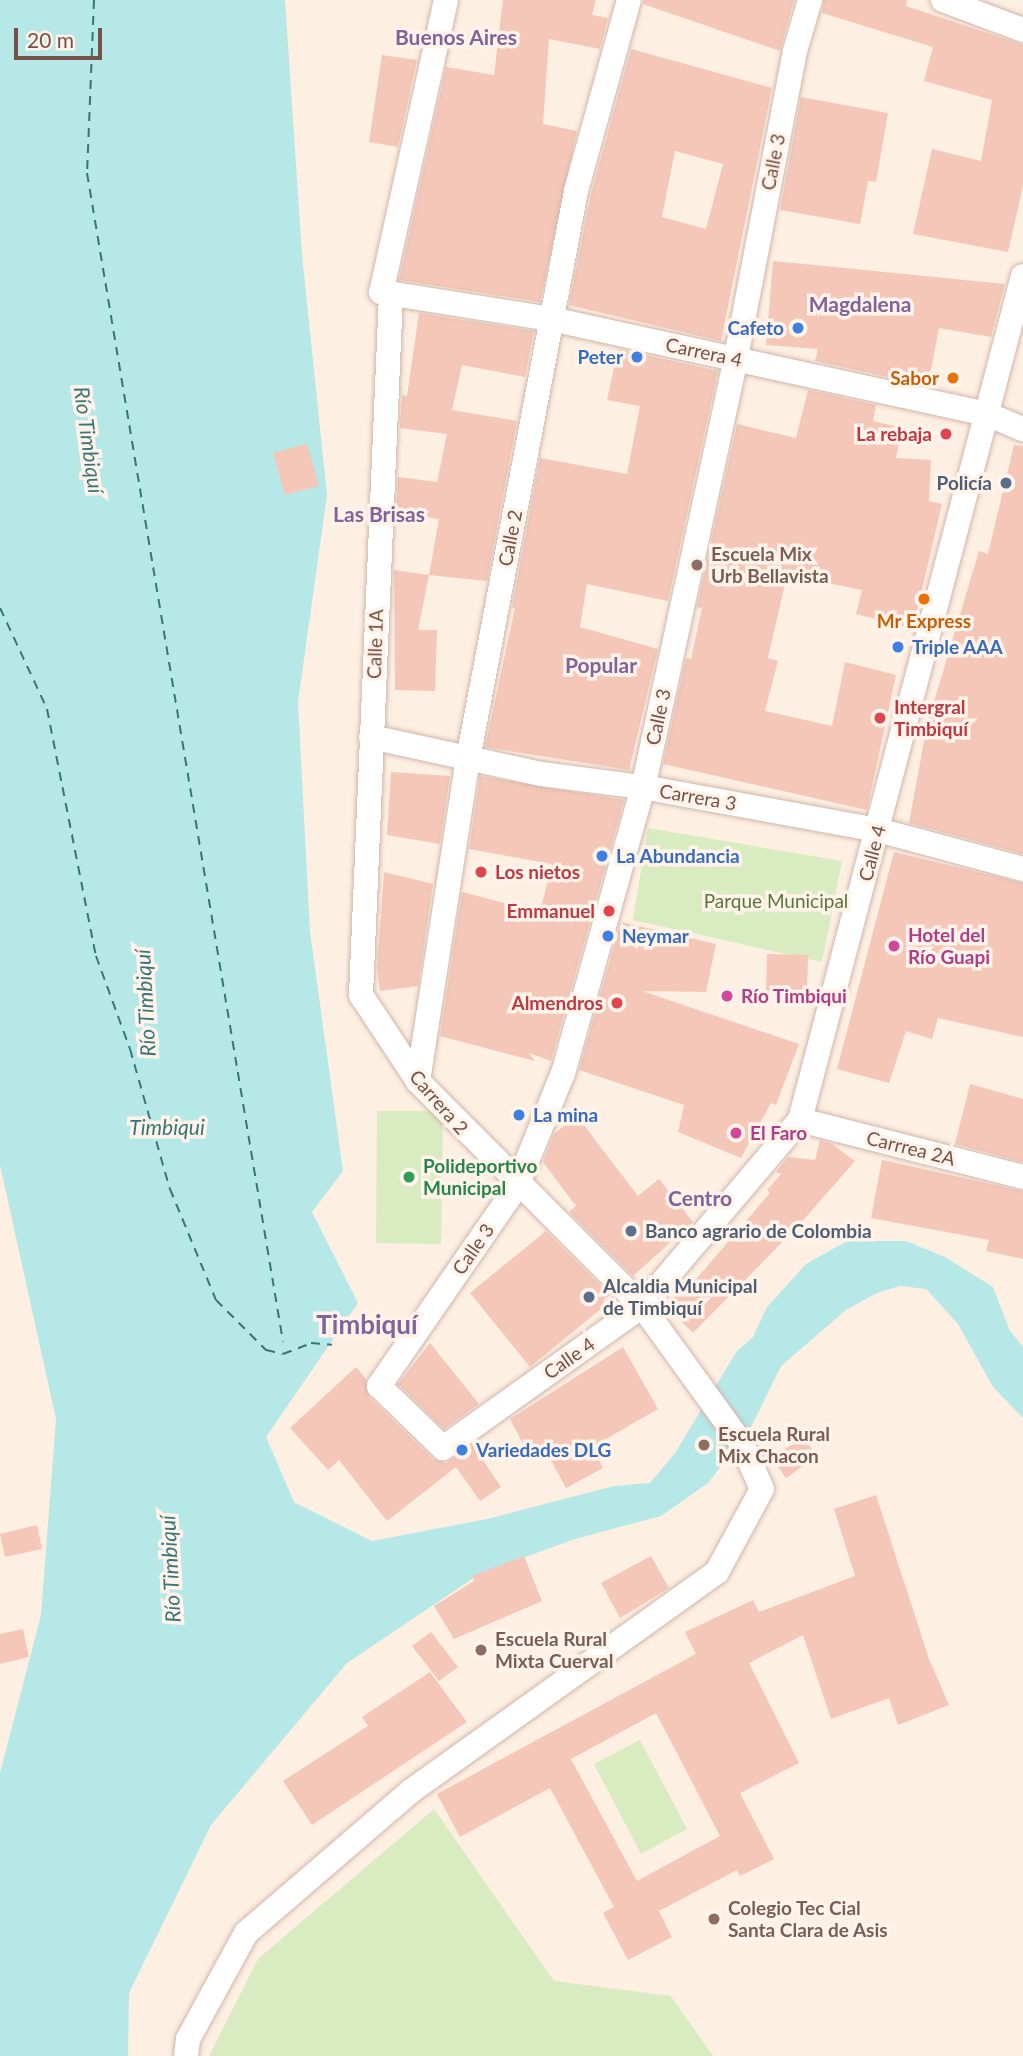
<!DOCTYPE html>
<meta charset="utf-8">
<style>
body{margin:0}
#map{position:relative;width:1023px;height:2056px;overflow:hidden;background:#fdefe2;font-family:Lato,sans-serif}
div>[style]{position:absolute}
[style*='--x']{left:calc(var(--x)*1px);top:calc(var(--y)*1px);width:calc(var(--w)*1px);rotate:calc(var(--a)*1deg)}
.green>*{inset:0;background:#d9ebc0}
.water>*{inset:0;background:#b6e8e7}
.stream>*{height:9px;margin:-4.5px;padding:0 4.5px;transform-origin:4.5px;border-radius:4.5px;background:#b6e8e7}
.ferry>*{height:2px;margin-top:-1px;transform-origin:0;background:repeating-linear-gradient(90deg,#387576 0 9px,transparent 0 16px)}
.building>*{inset:0;background:#f4c7b9}
.roads{filter:drop-shadow(0 0 2px #d1b6ab) drop-shadow(0 0 2px #d1b6ab)}
.street>*{height:24px;margin:-12px;padding:0 12px;transform-origin:12px;border-radius:12px;background:#fff}
.dots>*{width:19px;height:19px;translate:-50% -50%;box-sizing:border-box;border:4px solid #fff3ea;border-radius:50%}
span{translate:-50% -50%;white-space:nowrap;text-align:center;line-height:1.15;-webkit-text-stroke:7px #fff3ea;paint-order:stroke}
.street-label{font-size:19px;color:#765147}
.shop-label{font-size:19px;color:#366cbe;font-weight:700}
.right{translate:-100% -50%;text-align:right}
.left{translate:0 -50%;text-align:left}
.food-label{font-size:19px;color:#c56008;font-weight:700}
.health-label{font-size:19px;color:#be3a42;font-weight:700}
.service-label{font-size:19px;color:#4e5e75;font-weight:700}
.education-label{font-size:19px;color:#785e54;font-weight:700}
.park-label{font-size:19px;color:#57773c}
.hotel-label{font-size:19px;color:#b23c85;font-weight:700}
.leisure-label{font-size:19px;color:#27864d;font-weight:700}
.neighbourhood-label{font-size:21px;color:#7f639a;font-weight:700}
.water-label{font-size:21px;color:#387576;font-style:italic}
.district-label{font-size:26px;color:#7f639a;font-weight:700}
.scale{position:absolute;left:14px;top:28px;width:88px;height:32px;box-sizing:border-box;border:4px solid #765147;border-top:0;padding-left:9px;font-size:21px;line-height:24px;white-space:nowrap;color:#765147;-webkit-text-stroke:5px #fff3ea;paint-order:stroke}
</style>
<div id="map">
<div class="green">
<div style="clip-path:polygon(648px 828px,842px 861px,822px 962px,633px 920px)"></div>
<div style="clip-path:polygon(377px 1111px,443px 1111px,441px 1244px,376px 1243px)"></div>
<div style="clip-path:polygon(640px 1740px,687px 1829px,641px 1854px,594px 1764px)"></div>
<div style="clip-path:polygon(434px 1809px,554px 1981px,671px 1996px,713px 2056px,209px 2056px,258px 1959px)"></div>
</div>
<div class="water">
<div style="clip-path:polygon(0 0,285px 0,302px 255px,327px 495px,298px 702px,310px 932px,343px 1171px,312px 1212px,358px 1303px,266px 1437px,294px 1502px,372px 1541px,487px 1519px,614px 1486px,650px 1483px,675px 1453px,737px 1351px,753px 1337px,767px 1307px,806px 1264px,847px 1241px,906px 1241px,945px 1257px,993px 1287px,1010px 1331px,1023px 1347px,1023px 1418px,993px 1387px,958px 1324px,918px 1280px,877px 1293px,846px 1310px,781px 1366px,751px 1427px,708px 1483px,661px 1516px,575px 1539px,481px 1573px,347px 1663px,211px 1825px,129px 1993px,128px 2056px,0 2056px,0 1773px,41px 1615px,56px 1419px,0 1165px)"></div>
</div>
<div class="stream">
<div style="--x:901;--y:1281;--w:31;--a:7"></div>
</div>
<div class="ferry">
<div style="--x:94;--y:0;--w:173;--a:92.3"></div>
<div style="--x:87;--y:173;--w:1185;--a:80.48"></div>
<div style="--x:0;--y:608;--w:111;--a:65"></div>
<div style="--x:47;--y:709;--w:252;--a:78.8"></div>
<div style="--x:96;--y:956;--w:99;--a:69.9"></div>
<div style="--x:130;--y:1049;--w:146;--a:74.1"></div>
<div style="--x:170;--y:1189;--w:120;--a:67.5"></div>
<div style="--x:216;--y:1300;--w:71;--a:45"></div>
<div style="--x:266;--y:1350;--w:17;--a:13"></div>
<div style="--x:283;--y:1354;--w:30;--a:-21"></div>
<div style="--x:311;--y:1343;--w:21;--a:5"></div>
</div>
<div class="building">
<div style="clip-path:polygon(503px 0,596px 0,592px 15px,608px 18px,600px 49px,549px 39px,543px 124px,577px 131px,540px 302px,399px 280px,446px 67px,494px 75px)"></div>
<div style="clip-path:polygon(644px 0,794px 0,780px 51px,643px 4px)"></div>
<div style="clip-path:polygon(824px 0,907px 0,906px 6px,1023px 45px,1023px 186px,1008px 252px,913px 234px,932px 149px,981px 161px,992px 100px,924px 81px,933px 47px,822px 13px)"></div>
<div style="clip-path:polygon(evenodd,631px 49px,772px 88px,721px 341px,569px 305px,591px 194px,631px 49px,675px 151px,723px 164px,706px 229px,662px 217px,675px 151px)"></div>
<div style="clip-path:polygon(382px 55px,417px 60px,398px 147px,369px 142px)"></div>
<div style="clip-path:polygon(801px 97px,888px 113px,876px 182px,868px 181px,860px 224px,780px 210px)"></div>
<div style="clip-path:polygon(773px 261px,855px 269px,1005px 284px,991px 337px,939px 328px,929px 380px,912px 377px,911px 382px,815px 361px,818px 349px,766px 345px)"></div>
<div style="clip-path:polygon(419px 313px,534px 331px,525px 377px,462px 365px,452px 410px,517px 421px,487px 581px,429px 575px,439px 519px,396px 513px,398px 477px,437px 482px,447px 434px,400px 428px,402px 395px,407px 396px)"></div>
<div style="clip-path:polygon(618px 349px,718px 371px,668px 601px,587px 584px,580px 627px,658px 649px,629px 770px,485px 747px,515px 608px,512px 607px,540px 458px,627px 474px,640px 406px,607px 400px)"></div>
<div style="clip-path:polygon(808px 390px,876px 405px,873px 421px,902px 428px,896px 458px,931px 460px,929px 501px,942px 504px,913px 628px,856px 614px,862px 590px,787px 575px,768px 658px,778px 661px,765px 711px,832px 726px,845px 662px,896px 675px,867px 810px,663px 764px,686px 658px,691px 659px,702px 608px,697px 607px,737px 424px,796px 438px)"></div>
<div style="clip-path:polygon(307px 444px,319px 486px,285px 495px,273px 453px)"></div>
<div style="clip-path:polygon(1014px 445px,1023px 446px,1023px 854px,909px 823px,927px 725px,979px 551px,988px 554px)"></div>
<div style="clip-path:polygon(394px 570px,429px 575px,418px 630px,437px 630px,435px 691px,395px 690px)"></div>
<div style="clip-path:polygon(391px 772px,450px 776px,440px 844px,387px 835px)"></div>
<div style="clip-path:polygon(480px 776px,624px 800px,551px 1061px,529px 1053px,535px 1061px,440px 1036px,462px 892px,540px 912px,552px 864px,469px 849px)"></div>
<div style="clip-path:polygon(894px 852px,1023px 883px,1023px 1037px,938px 1018px,932px 1039px,906px 1031px,889px 1083px,837px 1069px)"></div>
<div style="clip-path:polygon(384px 872px,433px 884px,418px 986px,380px 991px,377px 968px)"></div>
<div style="clip-path:polygon(621px 922px,716px 944px,706px 992px,642px 991px,799px 1044px,776px 1105px,771px 1103px,741px 1158px,678px 1132px,684px 1105px,579px 1070px)"></div>
<div style="clip-path:polygon(767px 954px,808px 955px,807px 994px,766px 993px)"></div>
<div style="clip-path:polygon(970px 1084px,1023px 1099px,1023px 1162px,955px 1144px)"></div>
<div style="clip-path:polygon(577px 1116px,638px 1196px,659px 1179px,693px 1222px,633px 1276px,569px 1212px,576px 1206px,543px 1162px,554px 1134px)"></div>
<div style="clip-path:polygon(820px 1140px,832px 1144px,855px 1161px,799px 1225px,693px 1333px,666px 1306px,688px 1282px,692px 1284px,770px 1193px,767px 1190px,781px 1174px,776px 1172px,788px 1157px,815px 1160px)"></div>
<div style="clip-path:polygon(882px 1160px,1023px 1191px,1023px 1259px,986px 1251px,989px 1240px,871px 1218px)"></div>
<div style="clip-path:polygon(546px 1231px,610px 1295px,603px 1300px,607px 1304px,530px 1367px,470px 1293px)"></div>
<div style="clip-path:polygon(430px 1343px,479px 1404px,444px 1429px,398px 1384px)"></div>
<div style="clip-path:polygon(623px 1347px,658px 1409px,592px 1447px,603px 1468px,566px 1488px,546px 1451px,531px 1459px,510px 1419px)"></div>
<div style="clip-path:polygon(356px 1367px,366px 1379px,369px 1397px,433px 1459px,446px 1463px,473px 1445px,501px 1487px,480px 1501px,456px 1467px,387px 1521px,339px 1460px,328px 1470px,290px 1428px)"></div>
<div style="clip-path:polygon(803px 1437px,817px 1456px,786px 1478px,772px 1458px)"></div>
<div style="clip-path:polygon(evenodd,876px 1495px,929px 1659px,949px 1705px,898px 1725px,889px 1698px,831px 1719px,803px 1635px,749px 1663px,799px 1763px,740px 1793px,774px 1859px,740px 1876px,737px 1870px,659px 1911px,672px 1937px,628px 1960px,603px 1913px,614px 1907px,550px 1788px,460px 1837px,437px 1794px,696px 1654px,685px 1632px,753px 1600px,759px 1612px,855px 1576px,834px 1509px,876px 1495px,656px 1713px,720px 1836px,637px 1881px,571px 1759px,656px 1713px)"></div>
<div style="clip-path:polygon(37px 1525px,42px 1549px,5px 1557px,0 1534px)"></div>
<div style="clip-path:polygon(524px 1556px,542px 1601px,454px 1639px,434px 1606px,474px 1581px,472px 1576px)"></div>
<div style="clip-path:polygon(651px 1556px,669px 1588px,620px 1618px,601px 1583px)"></div>
<div style="clip-path:polygon(23px 1629px,29px 1657px,0 1664px,0 1634px)"></div>
<div style="clip-path:polygon(431px 1632px,458px 1667px,439px 1681px,412px 1646px)"></div>
<div style="clip-path:polygon(430px 1672px,467px 1722px,312px 1825px,283px 1781px,368px 1726px,362px 1717px)"></div>
</div>
<div class="roads">
<div class="street">
<div style="--x:446;--y:0;--w:299;--a:102.5"></div>
<div style="--x:381;--y:292;--w:172;--a:9"></div>
<div style="--x:551;--y:319;--w:446;--a:12.3"></div>
<div style="--x:987;--y:414;--w:39;--a:23"></div>
<div style="--x:810;--y:0;--w:53;--a:106.4"></div>
<div style="--x:795;--y:51;--w:313;--a:100.9"></div>
<div style="--x:736;--y:358;--w:439;--a:102.2"></div>
<div style="--x:643;--y:787;--w:297;--a:105.6"></div>
<div style="--x:563;--y:1073;--w:122;--a:112.2"></div>
<div style="--x:517;--y:1186;--w:243;--a:124.6"></div>
<div style="--x:379;--y:1386;--w:89;--a:44.1"></div>
<div style="--x:443;--y:1448;--w:244;--a:-35.5"></div>
<div style="--x:642;--y:1306;--w:244;--a:-49.7"></div>
<div style="--x:800;--y:1120;--w:873;--a:-75.2"></div>
<div style="--x:943;--y:0;--w:85;--a:20.6"></div>
<div style="--x:371;--y:737;--w:174;--a:12.3"></div>
<div style="--x:541;--y:774;--w:103;--a:7.3"></div>
<div style="--x:643;--y:787;--w:239;--a:10.4"></div>
<div style="--x:878;--y:830;--w:150;--a:15.1"></div>
<div style="--x:418;--y:1081;--w:326;--a:-81.2"></div>
<div style="--x:468;--y:759;--w:578;--a:-79.23"></div>
<div style="--x:576;--y:191;--w:198;--a:-74.5"></div>
<div style="--x:800;--y:1120;--w:230;--a:14.3"></div>
<div style="--x:186;--y:2056;--w:17;--a:-83"></div>
<div style="--x:188;--y:2039;--w:121;--a:-61.3"></div>
<div style="--x:246;--y:1933;--w:218;--a:-40.7"></div>
<div style="--x:411;--y:1791;--w:376;--a:-35.6"></div>
<div style="--x:717;--y:1572;--w:94;--a:-61.5"></div>
<div style="--x:762;--y:1489;--w:49;--a:-114"></div>
<div style="--x:742;--y:1444;--w:170;--a:-125.9"></div>
<div style="--x:642;--y:1306;--w:317;--a:-134.9"></div>
<div style="--x:418;--y:1081;--w:103;--a:-123.5"></div>
<div style="--x:361;--y:995;--w:703;--a:-87.55"></div>
</div>
</div>
<div class="dots">
<div style="left:798px;top:328px;background:#3f7fe0"></div>
<div style="left:637px;top:357px;background:#3f7fe0"></div>
<div style="left:953px;top:378px;background:#e8710a"></div>
<div style="left:946px;top:434px;background:#e0444e"></div>
<div style="left:1006px;top:483px;background:#5c6f8a"></div>
<div style="left:697px;top:565px;background:#8d6e63"></div>
<div style="left:924px;top:599px;background:#e8710a"></div>
<div style="left:898px;top:647px;background:#3f7fe0"></div>
<div style="left:880px;top:718px;background:#e0444e"></div>
<div style="left:602px;top:856px;background:#3f7fe0"></div>
<div style="left:481px;top:872px;background:#e0444e"></div>
<div style="left:609px;top:911px;background:#e0444e"></div>
<div style="left:608px;top:936px;background:#3f7fe0"></div>
<div style="left:894px;top:946px;background:#d1479c"></div>
<div style="left:727px;top:996px;background:#d1479c"></div>
<div style="left:617px;top:1003px;background:#e0444e"></div>
<div style="left:519px;top:1115px;background:#3f7fe0"></div>
<div style="left:736px;top:1133px;background:#d1479c"></div>
<div style="left:409px;top:1177px;background:#2e9e5b"></div>
<div style="left:631px;top:1231px;background:#5c6f8a"></div>
<div style="left:589px;top:1297px;background:#5c6f8a"></div>
<div style="left:704px;top:1445px;background:#8d6e63"></div>
<div style="left:462px;top:1450px;background:#3f7fe0"></div>
<div style="left:481px;top:1650px;background:#8d6e63"></div>
<div style="left:714px;top:1919px;background:#8d6e63"></div>
</div>
<div class="street-label">
<span style="left:773px;top:162px;rotate:-79deg">Calle 3</span>
<span style="left:704px;top:352px;rotate:12deg">Carrera 4</span>
<span style="left:510px;top:538px;rotate:-79deg">Calle 2</span>
<span style="left:375px;top:644px;rotate:-88deg">Calle 1A</span>
<span style="left:658px;top:717px;rotate:-78deg">Calle 3</span>
<span style="left:698px;top:797px;rotate:10deg">Carrera 3</span>
<span style="left:872px;top:853px;rotate:-75deg">Calle 4</span>
<span style="left:439px;top:1102px;rotate:49deg">Carrera 2</span>
<span style="left:911px;top:1148px;rotate:14deg">Carrrea 2A</span>
<span style="left:473px;top:1249px;rotate:-55deg">Calle 3</span>
<span style="left:569px;top:1358px;rotate:-35deg">Calle 4</span>
</div>
<div class="shop-label">
<span class="right" style="left:784px;top:328px">Cafeto</span>
<span class="right" style="left:623px;top:357px">Peter</span>
<span class="left" style="left:912px;top:647px">Triple AAA</span>
<span class="left" style="left:616px;top:856px">La Abundancia</span>
<span class="left" style="left:622px;top:936px">Neymar</span>
<span class="left" style="left:533px;top:1115px">La mina</span>
<span class="left" style="left:476px;top:1450px">Variedades DLG</span>
</div>
<div class="food-label">
<span class="right" style="left:939px;top:378px">Sabor</span>
<span style="left:924px;top:621px">Mr Express</span>
</div>
<div class="health-label">
<span class="right" style="left:932px;top:434px">La rebaja</span>
<span class="left" style="left:894px;top:718px">Intergral<br>Timbiquí</span>
<span class="left" style="left:495px;top:872px">Los nietos</span>
<span class="right" style="left:595px;top:911px">Emmanuel</span>
<span class="right" style="left:603px;top:1003px">Almendros</span>
</div>
<div class="service-label">
<span class="right" style="left:992px;top:483px">Policía</span>
<span class="left" style="left:645px;top:1231px">Banco agrario de Colombia</span>
<span class="left" style="left:603px;top:1297px">Alcaldia Municipal<br>de Timbiquí</span>
</div>
<div class="education-label">
<span class="left" style="left:711px;top:565px">Escuela Mix<br>Urb Bellavista</span>
<span class="left" style="left:718px;top:1445px">Escuela Rural<br>Mix Chacon</span>
<span class="left" style="left:495px;top:1650px">Escuela Rural<br>Mixta Cuerval</span>
<span class="left" style="left:728px;top:1919px">Colegio Tec Cial<br>Santa Clara de Asis</span>
</div>
<div class="park-label">
<span style="left:776px;top:901px">Parque Municipal</span>
</div>
<div class="hotel-label">
<span class="left" style="left:908px;top:946px">Hotel del<br>Río Guapi</span>
<span class="left" style="left:741px;top:996px">Río Timbiqui</span>
<span class="left" style="left:750px;top:1133px">El Faro</span>
</div>
<div class="leisure-label">
<span class="left" style="left:423px;top:1177px">Polideportivo<br>Municipal</span>
</div>
<div class="neighbourhood-label">
<span style="left:456px;top:37px">Buenos Aires</span>
<span style="left:860px;top:304px">Magdalena</span>
<span style="left:379px;top:514px">Las Brisas</span>
<span style="left:601px;top:665px">Popular</span>
<span style="left:700px;top:1198px">Centro</span>
</div>
<div class="water-label">
<span style="left:89px;top:440px;rotate:82deg">Río Timbiquí</span>
<span style="left:145px;top:1003px;rotate:-93deg">Río Timbiquí</span>
<span style="left:167px;top:1127px">Timbiqui</span>
<span style="left:170px;top:1569px;rotate:-93deg">Río Timbiquí</span>
</div>
<div class="district-label">
<span style="left:367px;top:1325px">Timbiquí</span>
</div>
<div class="scale">20 m</div>
</div>
